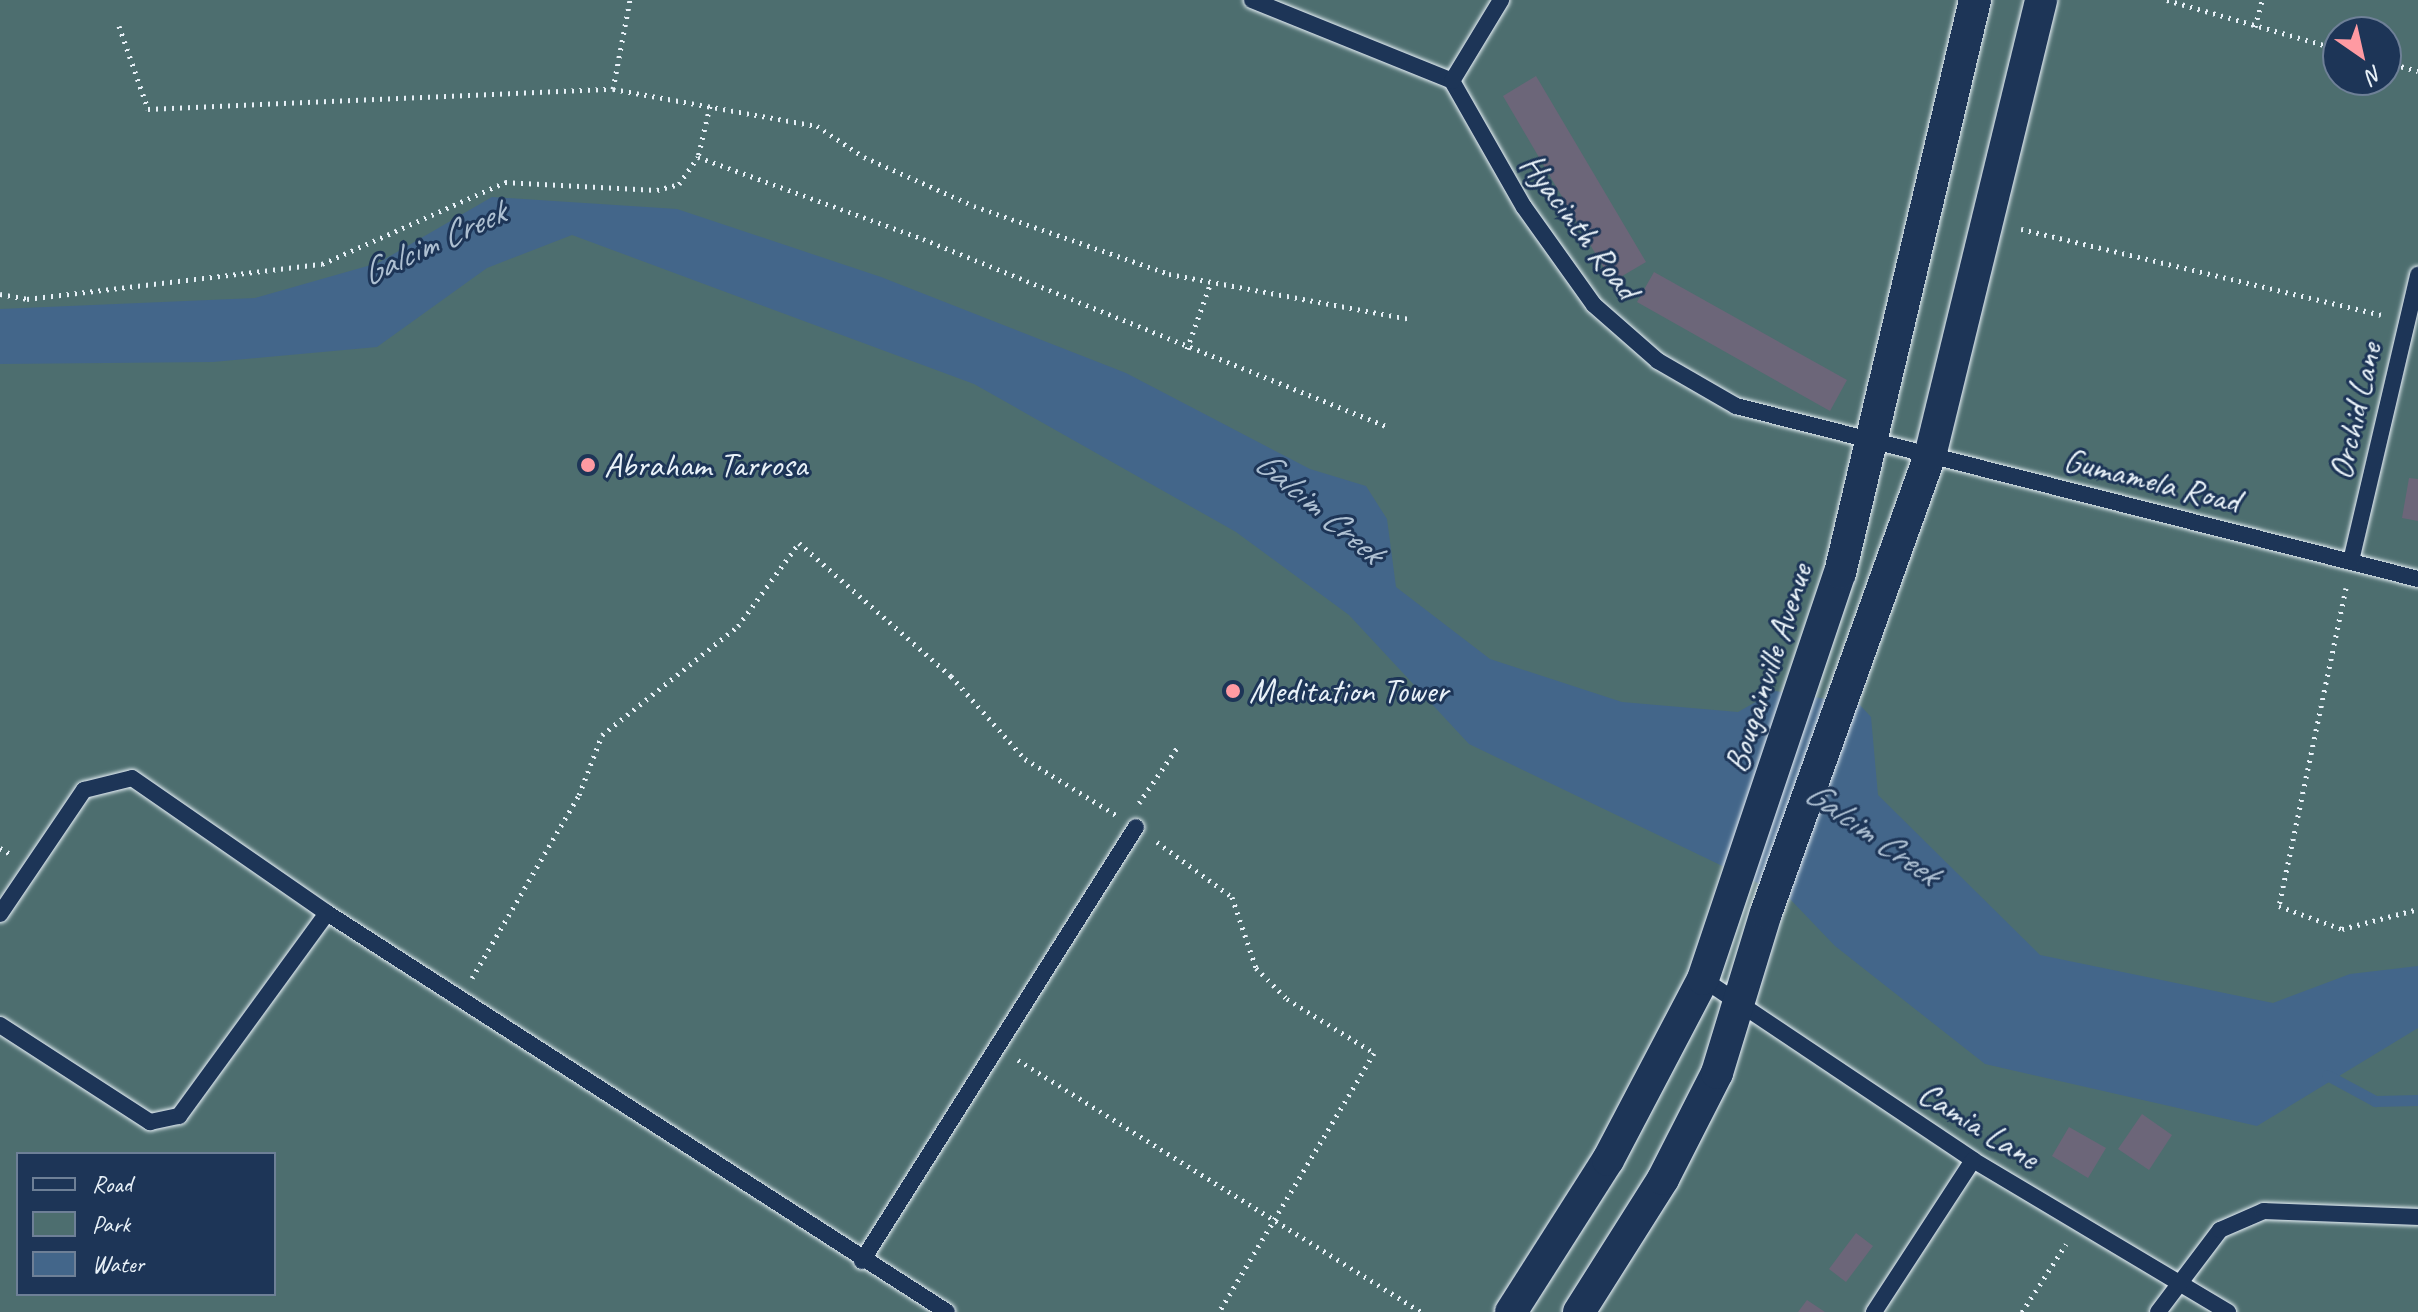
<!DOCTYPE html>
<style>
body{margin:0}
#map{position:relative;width:2418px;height:1312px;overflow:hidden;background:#2d3f5e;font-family:Caveat,sans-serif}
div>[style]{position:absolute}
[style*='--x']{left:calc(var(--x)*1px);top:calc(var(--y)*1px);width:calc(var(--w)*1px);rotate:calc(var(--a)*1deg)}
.green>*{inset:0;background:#4d6e6f}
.water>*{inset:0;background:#43668a}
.stream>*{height:11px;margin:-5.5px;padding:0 5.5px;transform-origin:5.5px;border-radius:5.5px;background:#43668a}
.building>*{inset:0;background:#6c6679}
.path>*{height:5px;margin-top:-2.5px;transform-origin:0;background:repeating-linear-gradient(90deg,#e8f1f8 0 2px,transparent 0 8px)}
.roads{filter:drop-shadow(0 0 2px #e8f1f8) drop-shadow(0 0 2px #e8f1f8)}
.service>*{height:16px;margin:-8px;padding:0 8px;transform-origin:8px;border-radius:8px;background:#1d3557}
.minor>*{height:32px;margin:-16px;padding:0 16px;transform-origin:16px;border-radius:16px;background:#1d3557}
.dots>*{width:22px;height:22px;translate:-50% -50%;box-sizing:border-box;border:4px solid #1d3557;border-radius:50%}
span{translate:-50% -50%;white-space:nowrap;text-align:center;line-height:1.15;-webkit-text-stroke:6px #1d3557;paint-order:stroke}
.street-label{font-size:34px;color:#e8f1f8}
.poi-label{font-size:34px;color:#e8f1f8}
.left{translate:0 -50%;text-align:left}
.water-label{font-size:36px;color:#aec0d2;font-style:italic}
.legend{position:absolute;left:16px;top:1152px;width:260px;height:144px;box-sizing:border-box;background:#1d3557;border:2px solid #6e8097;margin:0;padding:10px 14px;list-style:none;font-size:24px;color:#e8f1f8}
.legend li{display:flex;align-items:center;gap:16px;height:40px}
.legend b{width:40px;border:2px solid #6e8097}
.north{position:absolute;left:2322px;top:16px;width:80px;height:80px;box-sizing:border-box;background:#1d3557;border:2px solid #6e8097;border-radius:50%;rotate:146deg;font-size:22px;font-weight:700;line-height:32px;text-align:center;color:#e8f1f8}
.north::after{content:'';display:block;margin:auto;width:28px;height:36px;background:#ff9aa2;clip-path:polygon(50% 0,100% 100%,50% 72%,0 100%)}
</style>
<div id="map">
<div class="green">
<div style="clip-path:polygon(evenodd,0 0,2418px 0,2418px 1312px,0 1312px,0 0,2338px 32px,2386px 32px,2386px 80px,2338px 80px,2338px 32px,0 0,18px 1154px,274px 1154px,274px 1294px,18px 1294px,18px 1154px)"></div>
</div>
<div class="water">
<div style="clip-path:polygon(492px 197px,677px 209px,881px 277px,1126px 373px,1310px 469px,1366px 486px,1387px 519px,1396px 587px,1490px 659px,1622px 702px,1738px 712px,1775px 691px,1859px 704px,1871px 717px,1878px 795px,2040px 955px,2273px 1003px,2350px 974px,2418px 966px,2418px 1028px,2257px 1126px,1985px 1064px,1835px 946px,1789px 898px,1469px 744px,1349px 615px,1236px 532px,974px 384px,572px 235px,487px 268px,377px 347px,213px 362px,0 364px,0 309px,255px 298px,378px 263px)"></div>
</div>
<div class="stream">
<div style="--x:2327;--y:1075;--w:55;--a:28.4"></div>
<div style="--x:2375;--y:1101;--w:43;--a:-1.3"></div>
</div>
<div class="building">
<div style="clip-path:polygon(1536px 76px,1646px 262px,1612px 282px,1503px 96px)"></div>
<div style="clip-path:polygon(1654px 272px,1847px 380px,1830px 411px,1637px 302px)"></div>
<div style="clip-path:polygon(2409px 478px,2418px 479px,2418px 521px,2402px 518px)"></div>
<div style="clip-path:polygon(2142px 1114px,2172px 1135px,2149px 1170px,2118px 1149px)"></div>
<div style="clip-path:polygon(2069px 1127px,2106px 1148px,2088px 1178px,2052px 1156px)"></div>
<div style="clip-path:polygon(1856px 1233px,1873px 1246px,1846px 1282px,1829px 1269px)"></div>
<div style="clip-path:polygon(1807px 1300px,1825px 1312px,1798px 1312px)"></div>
</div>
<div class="path">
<div style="--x:2167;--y:0;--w:178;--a:16"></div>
<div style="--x:119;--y:26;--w:88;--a:70.7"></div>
<div style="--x:148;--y:109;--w:465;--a:-2.5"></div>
<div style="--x:613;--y:89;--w:207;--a:10.3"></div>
<div style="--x:817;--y:126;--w:56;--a:33.4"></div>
<div style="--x:864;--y:157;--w:120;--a:24"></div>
<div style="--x:974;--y:206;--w:207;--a:19.2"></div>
<div style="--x:1169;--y:274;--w:244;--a:10.6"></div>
<div style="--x:2255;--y:27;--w:28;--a:-75"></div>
<div style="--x:2386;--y:62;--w:33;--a:16"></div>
<div style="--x:613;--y:89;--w:91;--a:-79.2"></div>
<div style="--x:710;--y:106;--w:52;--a:103.2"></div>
<div style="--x:698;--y:157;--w:239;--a:20"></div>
<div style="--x:923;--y:239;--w:499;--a:22"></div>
<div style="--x:2021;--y:229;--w:370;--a:13.4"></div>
<div style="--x:0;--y:294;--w:27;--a:10"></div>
<div style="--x:27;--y:299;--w:297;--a:-6.8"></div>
<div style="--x:322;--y:264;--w:201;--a:-24.1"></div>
<div style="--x:505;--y:182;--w:152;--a:3"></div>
<div style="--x:657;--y:190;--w:23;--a:-15"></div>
<div style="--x:679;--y:184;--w:33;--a:-55"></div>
<div style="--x:1187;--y:349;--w:71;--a:-70.3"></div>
<div style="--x:2346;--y:588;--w:325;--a:101.9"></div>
<div style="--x:2279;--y:906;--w:67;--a:20.1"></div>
<div style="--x:2342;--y:929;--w:79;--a:-14.7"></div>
<div style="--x:1139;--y:803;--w:67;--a:-55.4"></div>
<div style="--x:1157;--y:842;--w:93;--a:36.3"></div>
<div style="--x:1232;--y:897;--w:75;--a:71.3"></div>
<div style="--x:1256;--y:968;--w:44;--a:45"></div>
<div style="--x:1287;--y:999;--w:102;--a:31.8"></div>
<div style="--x:1374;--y:1053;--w:302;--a:120.9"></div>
<div style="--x:0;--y:848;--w:12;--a:31"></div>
<div style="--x:472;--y:978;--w:212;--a:-59.7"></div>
<div style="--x:579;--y:795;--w:64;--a:-69"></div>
<div style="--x:602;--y:735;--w:174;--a:-38.7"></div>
<div style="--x:738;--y:626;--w:103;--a:-53.7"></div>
<div style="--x:799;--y:543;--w:202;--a:41.2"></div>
<div style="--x:951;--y:676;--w:111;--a:48.3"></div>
<div style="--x:1025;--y:759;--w:107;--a:31.6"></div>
<div style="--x:1018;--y:1060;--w:475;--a:32"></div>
<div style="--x:2022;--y:1312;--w:81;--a:-57.1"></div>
</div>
<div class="roads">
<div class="service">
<div style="--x:1252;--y:0;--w:216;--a:22"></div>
<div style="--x:1452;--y:81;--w:145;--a:60.3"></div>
<div style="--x:1524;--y:207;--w:120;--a:54.5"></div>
<div style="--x:1594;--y:305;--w:85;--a:41.2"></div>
<div style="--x:1658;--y:361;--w:90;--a:30"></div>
<div style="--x:1736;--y:406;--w:704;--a:14.23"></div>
<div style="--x:1452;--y:81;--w:95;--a:-58.8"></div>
<div style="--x:2351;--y:561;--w:294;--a:-76.8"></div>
<div style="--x:0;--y:914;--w:150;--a:-55.9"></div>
<div style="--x:84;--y:790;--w:49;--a:-14"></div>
<div style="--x:132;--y:778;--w:237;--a:34.7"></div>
<div style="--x:327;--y:913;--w:737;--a:32.76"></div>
<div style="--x:1703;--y:979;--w:325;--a:33.8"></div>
<div style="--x:1973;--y:1160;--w:297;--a:30.8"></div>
<div style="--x:0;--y:1025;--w:179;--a:32.9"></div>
<div style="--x:150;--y:1122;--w:30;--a:-12"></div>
<div style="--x:179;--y:1116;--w:251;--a:-53.9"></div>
<div style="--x:862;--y:1261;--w:513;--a:-57.73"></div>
<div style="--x:1874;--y:1312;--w:181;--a:-56.9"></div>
<div style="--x:2158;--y:1312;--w:103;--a:-52.9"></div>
<div style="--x:2220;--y:1230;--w:48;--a:-23.4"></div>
<div style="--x:2264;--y:1211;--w:154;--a:2.2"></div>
</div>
<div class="minor">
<div style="--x:1511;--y:1312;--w:180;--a:-57.5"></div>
<div style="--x:1608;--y:1160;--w:204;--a:-62.3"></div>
<div style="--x:1703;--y:979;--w:428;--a:-71.4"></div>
<div style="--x:1840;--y:573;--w:589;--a:-76.74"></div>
<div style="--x:1579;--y:1312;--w:157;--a:-57.7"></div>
<div style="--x:1663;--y:1179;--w:119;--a:-63"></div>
<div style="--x:1717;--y:1073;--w:167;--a:-73"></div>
<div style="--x:1766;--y:913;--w:486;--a:-70.3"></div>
<div style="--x:1930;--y:456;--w:469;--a:-76.3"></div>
</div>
</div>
<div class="dots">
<div style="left:588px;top:465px;background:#ff9aa2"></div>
<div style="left:1233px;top:691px;background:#ff9aa2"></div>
</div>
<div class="street-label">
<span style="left:1580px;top:226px;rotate:53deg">Hyacinth Road</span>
<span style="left:2355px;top:411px;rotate:-77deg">Orchid Lane</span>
<span style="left:2152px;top:480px;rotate:14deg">Gumamela Road</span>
<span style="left:1768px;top:668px;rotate:-72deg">Bougainville Avenue</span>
<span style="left:1979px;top:1125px;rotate:32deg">Camia Lane</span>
</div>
<div class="poi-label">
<span class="left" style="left:604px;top:465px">Abraham Tarrosa</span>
<span class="left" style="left:1249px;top:691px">Meditation Tower</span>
</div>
<div class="water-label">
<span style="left:433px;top:243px;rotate:-25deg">Galcim Creek</span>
<span style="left:1319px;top:507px;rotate:40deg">Galcim Creek</span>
<span style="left:1872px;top:833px;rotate:35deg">Galcim Creek</span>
</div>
<ul class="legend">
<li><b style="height:10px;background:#1d3557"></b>Road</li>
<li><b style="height:22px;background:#4d6e6f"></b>Park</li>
<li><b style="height:22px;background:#43668a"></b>Water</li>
</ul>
<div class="north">N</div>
</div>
